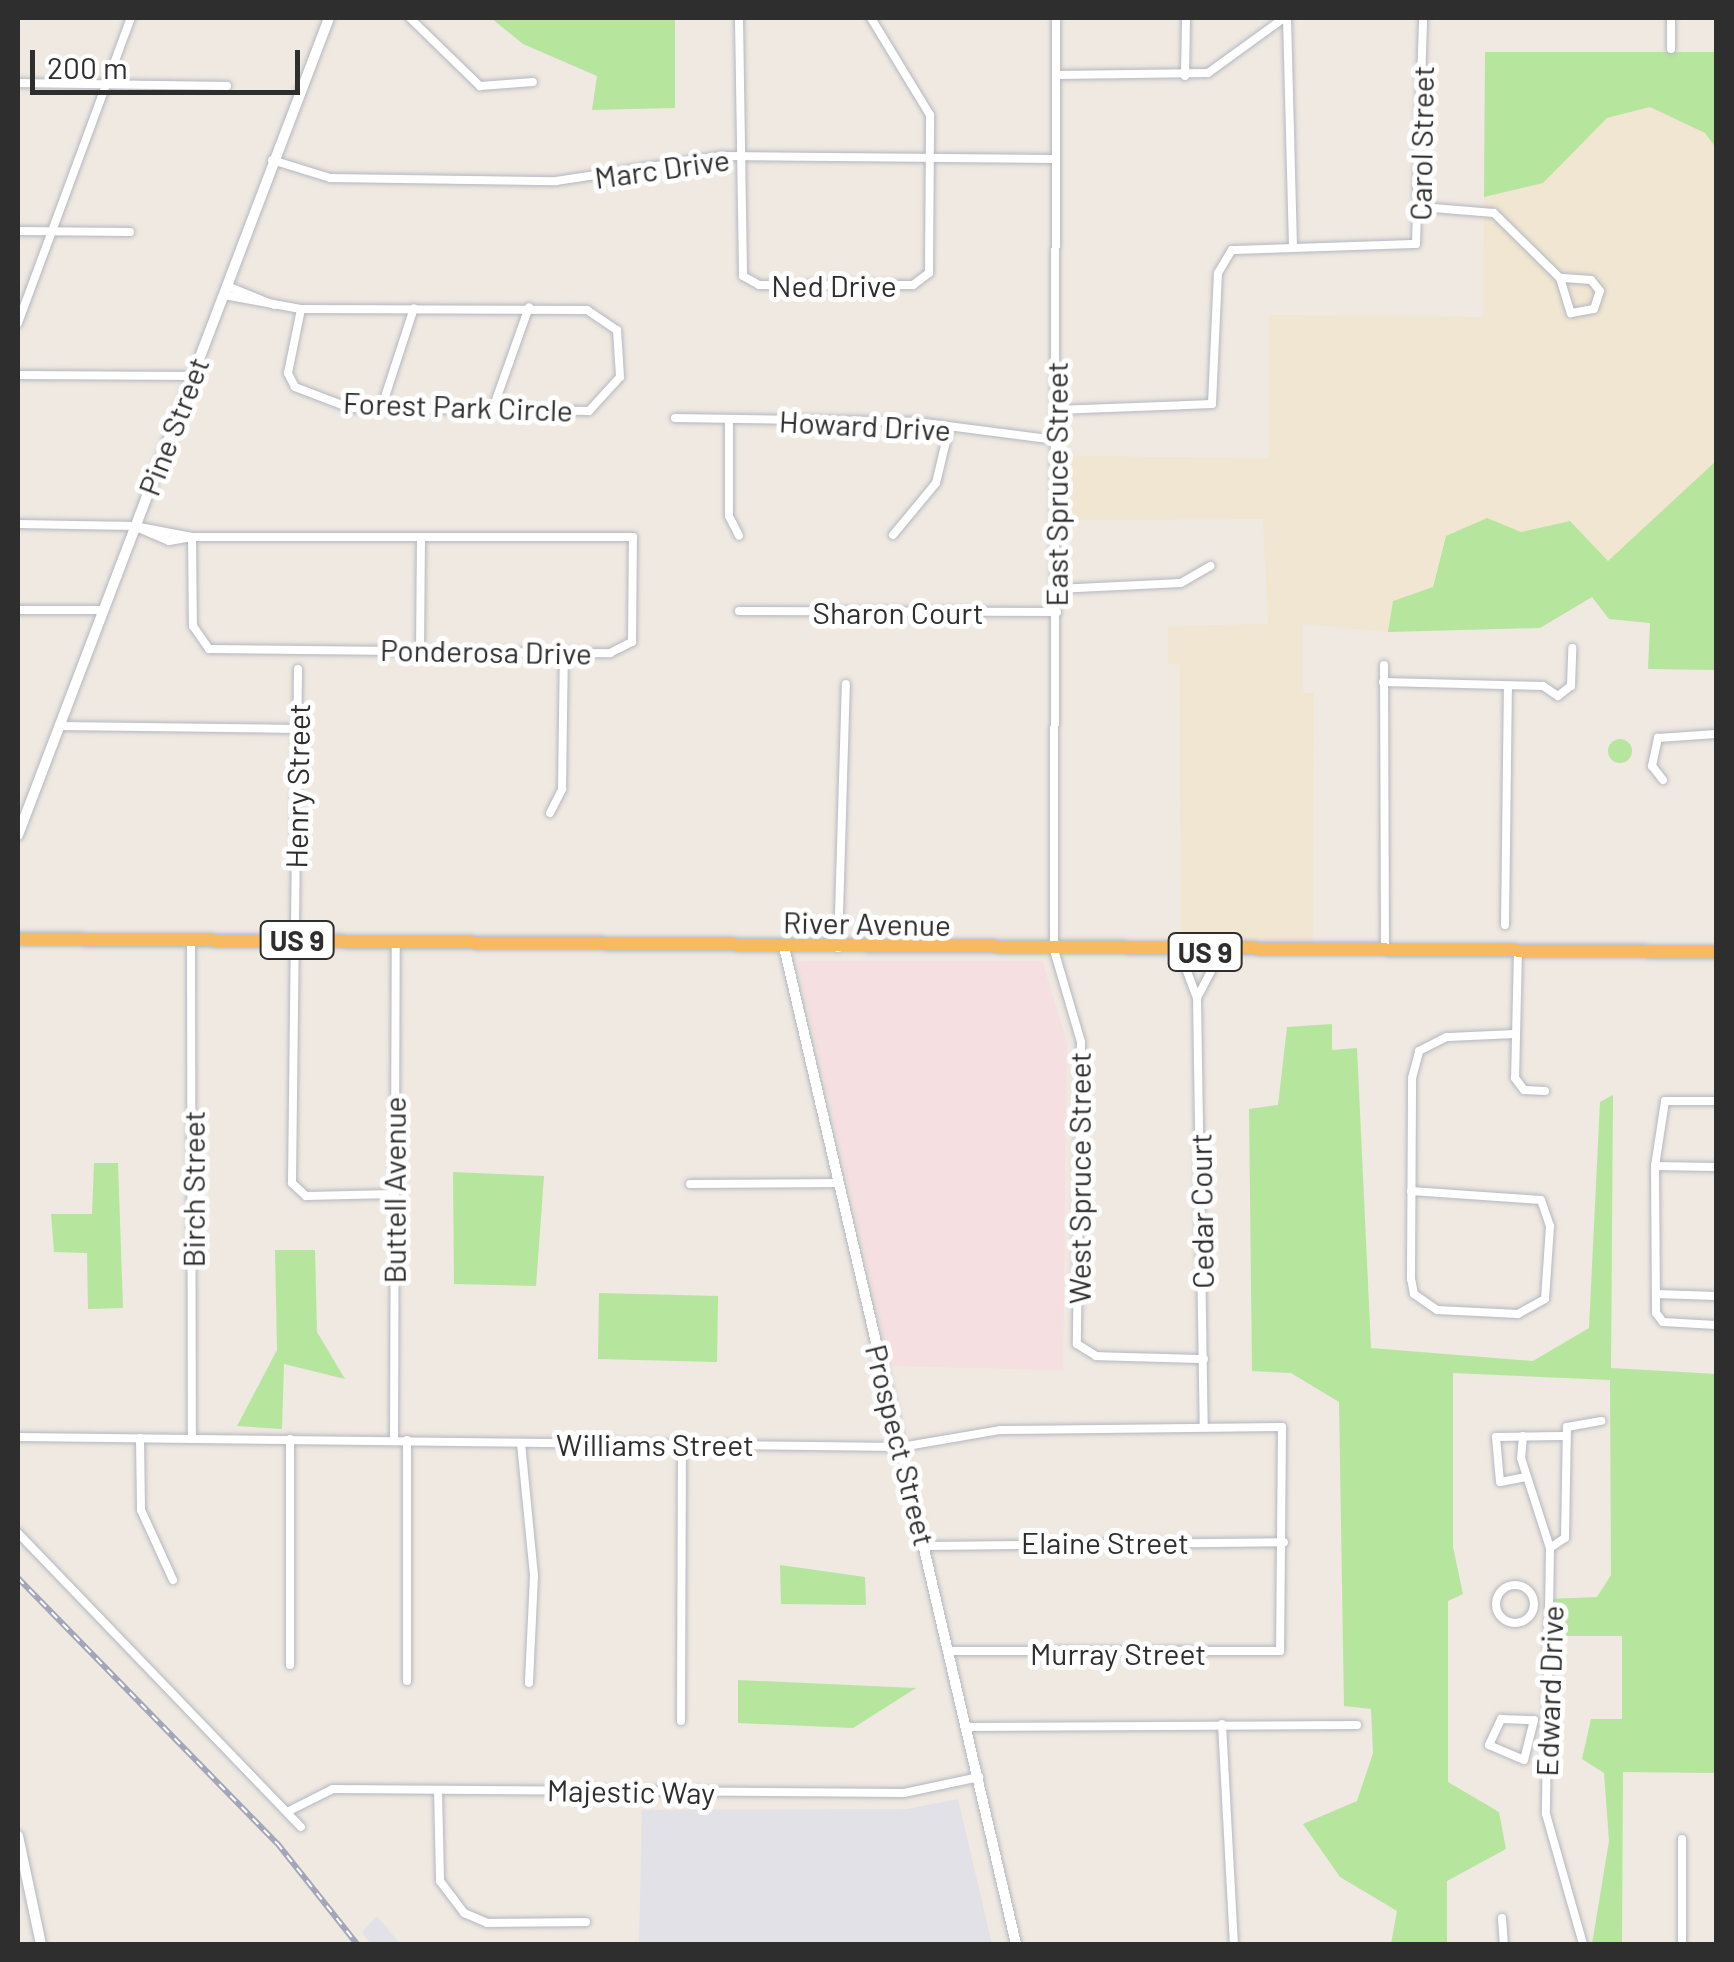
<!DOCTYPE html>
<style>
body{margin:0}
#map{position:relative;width:1734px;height:1962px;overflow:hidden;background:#efe9e1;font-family:Barlow,sans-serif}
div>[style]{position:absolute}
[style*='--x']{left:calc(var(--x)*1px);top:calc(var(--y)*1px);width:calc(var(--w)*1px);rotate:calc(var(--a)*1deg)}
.industrial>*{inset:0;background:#e3e1e8}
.education>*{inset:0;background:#f0e6d1}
.medical>*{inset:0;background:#f5dfe0}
.green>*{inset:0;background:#b6e59e}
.round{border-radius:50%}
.roads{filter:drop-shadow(0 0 2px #b4b7c1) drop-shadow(0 0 2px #b4b7c1)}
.minor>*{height:8px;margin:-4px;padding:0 4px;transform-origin:4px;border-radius:4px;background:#fff}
.minor>.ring{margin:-4px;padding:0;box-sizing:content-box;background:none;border:8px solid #fff;border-radius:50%}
.tertiary>*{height:10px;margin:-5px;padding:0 5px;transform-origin:5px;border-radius:5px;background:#fff}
.trunk>*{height:12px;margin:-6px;padding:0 6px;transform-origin:6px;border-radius:6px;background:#f8ba60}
.rail>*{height:6px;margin-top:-3px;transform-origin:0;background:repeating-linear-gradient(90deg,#fff 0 8px,#a3a6b8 0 16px);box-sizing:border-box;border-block:2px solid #a3a6b8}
span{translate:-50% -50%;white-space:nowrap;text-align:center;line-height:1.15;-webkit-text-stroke:10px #fff;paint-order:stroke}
.shield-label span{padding:2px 8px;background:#fff;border:2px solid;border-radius:8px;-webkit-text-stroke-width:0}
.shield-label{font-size:28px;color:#2e2e2e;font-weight:700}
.street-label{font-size:30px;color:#2e2e2e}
.frame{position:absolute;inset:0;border:20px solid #2e2e2e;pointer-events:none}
.scale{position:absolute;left:30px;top:50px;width:270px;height:45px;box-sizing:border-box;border:5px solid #2e2e2e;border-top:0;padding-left:12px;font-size:30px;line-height:35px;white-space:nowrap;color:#2e2e2e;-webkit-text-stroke:8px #fff;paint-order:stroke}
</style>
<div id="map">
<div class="industrial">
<div style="clip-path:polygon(958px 1799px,992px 1944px,639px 1944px,642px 1810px,907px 1809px)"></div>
<div style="clip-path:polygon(377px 1916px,400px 1944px,371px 1944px,362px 1932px)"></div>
</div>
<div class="education">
<div style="clip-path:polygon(1650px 107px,1705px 133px,1716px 148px,1716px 461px,1608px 561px,1570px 521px,1521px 532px,1487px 518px,1446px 536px,1432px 587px,1394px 601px,1388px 632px,1303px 624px,1303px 693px,1314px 693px,1313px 943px,1181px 941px,1180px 665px,1168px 664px,1168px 626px,1268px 624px,1263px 519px,1062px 520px,1063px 456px,1269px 458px,1269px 315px,1483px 317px,1484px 197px,1543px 183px,1607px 118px)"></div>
</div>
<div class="medical">
<div style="clip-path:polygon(797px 961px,1042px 961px,1067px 1042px,1063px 1370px,890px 1366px)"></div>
</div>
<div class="green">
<div style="clip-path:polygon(491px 18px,675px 18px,675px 108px,592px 110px,597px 76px,523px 44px)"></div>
<div style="clip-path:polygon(1485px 52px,1716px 52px,1716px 148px,1705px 133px,1650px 107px,1607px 118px,1543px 183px,1484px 197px)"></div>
<div style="clip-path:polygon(1716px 461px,1716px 670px,1648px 669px,1650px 623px,1609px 619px,1592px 597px,1540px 628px,1388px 632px,1393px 601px,1433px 587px,1446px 536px,1487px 518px,1521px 532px,1570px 521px,1608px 561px)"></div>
<div class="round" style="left:1608px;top:739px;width:24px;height:24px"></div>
<div style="clip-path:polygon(1332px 1024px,1332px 1050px,1357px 1048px,1371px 1348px,1533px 1361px,1589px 1328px,1600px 1102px,1613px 1095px,1611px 1368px,1716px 1374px,1716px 1773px,1623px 1772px,1622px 1944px,1592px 1944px,1609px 1841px,1604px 1773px,1582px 1759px,1591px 1719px,1622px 1719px,1622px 1636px,1548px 1636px,1548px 1599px,1597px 1597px,1611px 1575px,1610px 1380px,1453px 1373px,1453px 1547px,1463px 1594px,1448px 1601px,1448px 1782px,1499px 1812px,1506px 1849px,1447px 1881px,1447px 1944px,1391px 1944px,1397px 1911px,1340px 1877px,1303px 1824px,1357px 1801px,1373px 1753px,1371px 1709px,1344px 1706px,1339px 1402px,1291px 1373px,1252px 1371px,1249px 1109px,1278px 1105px,1287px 1027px)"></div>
<div style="clip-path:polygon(94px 1163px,118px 1163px,123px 1308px,88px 1309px,87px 1253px,54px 1252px,51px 1214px,92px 1214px)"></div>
<div style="clip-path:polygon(453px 1172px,544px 1176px,536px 1286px,454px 1284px)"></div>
<div style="clip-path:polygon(275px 1250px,315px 1250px,317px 1332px,345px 1379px,284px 1364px,282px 1429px,237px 1426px,277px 1350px)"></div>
<div style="clip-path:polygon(599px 1293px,718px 1296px,717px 1362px,598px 1359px)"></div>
<div style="clip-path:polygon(780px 1565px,865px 1577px,866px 1605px,781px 1604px)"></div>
<div style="clip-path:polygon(738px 1680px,916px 1688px,853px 1728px,738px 1723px)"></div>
</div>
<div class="roads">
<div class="minor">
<div style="--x:410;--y:18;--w:98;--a:44.2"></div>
<div style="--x:480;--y:86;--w:53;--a:-4.3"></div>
<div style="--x:739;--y:18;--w:258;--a:89.1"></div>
<div style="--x:743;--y:276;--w:18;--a:29"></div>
<div style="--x:759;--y:285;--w:154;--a:0"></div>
<div style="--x:913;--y:285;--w:20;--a:-37"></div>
<div style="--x:929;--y:273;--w:158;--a:-89.6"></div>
<div style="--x:930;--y:115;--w:114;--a:-121.3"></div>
<div style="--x:1056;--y:18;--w:932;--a:90.12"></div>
<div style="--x:1054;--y:950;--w:96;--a:73.6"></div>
<div style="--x:1081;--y:1042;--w:302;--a:90.8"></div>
<div style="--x:1077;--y:1344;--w:22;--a:32"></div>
<div style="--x:1096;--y:1356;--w:108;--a:1.6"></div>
<div style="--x:1287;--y:18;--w:230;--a:88.5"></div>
<div style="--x:1671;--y:18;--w:31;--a:90"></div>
<div style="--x:1056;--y:75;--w:152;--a:-0.8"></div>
<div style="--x:1208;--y:73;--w:94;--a:-35.9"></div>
<div style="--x:1185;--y:76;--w:58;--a:-89"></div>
<div style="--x:18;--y:83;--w:209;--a:0.8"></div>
<div style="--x:272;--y:160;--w:61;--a:17.2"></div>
<div style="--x:330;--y:178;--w:226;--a:0.8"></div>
<div style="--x:556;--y:181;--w:168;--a:-8.6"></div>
<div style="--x:722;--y:156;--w:334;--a:0.5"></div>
<div style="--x:1421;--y:207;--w:73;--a:4.7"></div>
<div style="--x:1494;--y:213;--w:93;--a:44.6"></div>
<div style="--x:1560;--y:278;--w:37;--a:73"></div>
<div style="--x:1571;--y:313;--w:23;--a:-10"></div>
<div style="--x:1594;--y:309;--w:19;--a:-72"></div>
<div style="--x:1600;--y:291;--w:14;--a:-129"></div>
<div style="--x:1591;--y:280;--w:31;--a:-176"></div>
<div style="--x:18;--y:231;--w:112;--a:0.5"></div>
<div style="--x:227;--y:286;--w:51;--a:22"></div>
<div style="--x:224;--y:295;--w:78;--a:10.3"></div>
<div style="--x:301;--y:309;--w:286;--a:0.2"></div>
<div style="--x:587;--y:310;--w:36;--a:34"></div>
<div style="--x:617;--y:330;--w:47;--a:86.3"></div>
<div style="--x:620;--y:377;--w:46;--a:132.4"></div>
<div style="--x:589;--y:411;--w:239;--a:-179.3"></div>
<div style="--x:350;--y:408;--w:59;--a:-159.1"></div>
<div style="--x:295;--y:387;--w:16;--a:-117"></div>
<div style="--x:288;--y:373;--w:65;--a:-78.5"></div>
<div style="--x:18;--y:323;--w:325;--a:-69.7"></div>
<div style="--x:18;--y:375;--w:175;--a:0.3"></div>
<div style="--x:381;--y:409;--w:106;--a:-71.9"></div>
<div style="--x:1056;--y:410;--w:156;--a:-2.2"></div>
<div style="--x:1212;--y:404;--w:131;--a:-87.4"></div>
<div style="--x:1218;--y:273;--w:27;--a:-59"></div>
<div style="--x:1232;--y:250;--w:184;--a:-1.9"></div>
<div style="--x:1416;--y:244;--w:226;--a:-88.2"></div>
<div style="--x:492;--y:411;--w:110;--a:-70.4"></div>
<div style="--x:675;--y:418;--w:242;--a:0.9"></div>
<div style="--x:917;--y:422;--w:140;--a:7.4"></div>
<div style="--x:729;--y:421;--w:95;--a:90"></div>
<div style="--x:729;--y:516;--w:22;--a:63"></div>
<div style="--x:18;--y:524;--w:116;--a:1"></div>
<div style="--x:893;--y:535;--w:67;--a:-50.4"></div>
<div style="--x:936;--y:483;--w:56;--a:-76.5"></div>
<div style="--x:192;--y:537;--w:89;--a:89.4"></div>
<div style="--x:193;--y:626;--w:28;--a:55"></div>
<div style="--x:209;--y:649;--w:401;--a:0.6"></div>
<div style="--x:610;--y:653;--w:25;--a:-27"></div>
<div style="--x:632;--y:642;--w:105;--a:-89.5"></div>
<div style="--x:633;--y:537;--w:441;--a:180"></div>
<div style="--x:192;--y:537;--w:23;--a:170"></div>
<div style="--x:169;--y:541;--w:38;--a:-157"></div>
<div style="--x:134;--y:526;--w:59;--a:10.7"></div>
<div style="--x:1057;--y:589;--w:124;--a:-2.8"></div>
<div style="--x:1181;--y:583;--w:34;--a:-30"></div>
<div style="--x:18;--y:610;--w:84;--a:0"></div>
<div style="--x:739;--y:611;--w:318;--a:0.2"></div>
<div style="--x:420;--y:651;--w:114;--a:-89.5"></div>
<div style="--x:1384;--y:665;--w:284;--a:89.8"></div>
<div style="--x:298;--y:669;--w:514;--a:90.67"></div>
<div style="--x:292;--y:1183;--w:19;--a:43"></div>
<div style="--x:306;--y:1196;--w:88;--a:-1.3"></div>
<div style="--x:1383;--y:682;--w:160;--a:1.4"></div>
<div style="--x:1543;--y:686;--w:18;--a:34"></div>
<div style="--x:1558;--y:696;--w:16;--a:-38"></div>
<div style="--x:1571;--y:686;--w:38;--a:-88"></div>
<div style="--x:59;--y:726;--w:239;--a:0.7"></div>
<div style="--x:1663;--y:780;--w:18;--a:-128"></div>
<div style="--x:1652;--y:766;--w:29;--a:-78"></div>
<div style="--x:1658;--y:738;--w:58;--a:-3.9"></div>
<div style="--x:550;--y:813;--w:27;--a:-63"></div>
<div style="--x:562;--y:789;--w:137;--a:-89.2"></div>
<div style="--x:1505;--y:925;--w:239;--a:-89.3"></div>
<div style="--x:191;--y:940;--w:499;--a:89.9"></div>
<div style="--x:838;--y:948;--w:264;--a:-88.3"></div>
<div style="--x:1518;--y:949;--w:129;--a:91.3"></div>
<div style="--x:1515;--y:1078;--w:15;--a:53"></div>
<div style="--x:1524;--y:1090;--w:21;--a:3"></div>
<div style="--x:1179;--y:950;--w:51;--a:69.4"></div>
<div style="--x:1197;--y:998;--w:426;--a:89.1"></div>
<div style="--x:1197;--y:998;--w:52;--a:-62.4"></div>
<div style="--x:1716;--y:1101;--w:51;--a:180"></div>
<div style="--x:1665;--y:1101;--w:66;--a:98.7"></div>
<div style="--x:1655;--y:1166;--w:147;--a:89.6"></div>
<div style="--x:1656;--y:1313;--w:11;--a:52"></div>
<div style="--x:1663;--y:1322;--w:53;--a:3.2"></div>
<div style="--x:1655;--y:1166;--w:61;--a:0.9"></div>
<div style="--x:690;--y:1184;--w:149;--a:-0.4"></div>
<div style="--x:1411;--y:1191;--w:130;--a:4"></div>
<div style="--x:1541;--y:1200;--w:28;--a:71"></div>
<div style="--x:1550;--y:1226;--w:73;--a:93.9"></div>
<div style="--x:1545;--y:1299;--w:31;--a:151"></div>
<div style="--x:1518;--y:1314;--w:81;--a:-177.2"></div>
<div style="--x:1437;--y:1310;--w:28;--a:-145"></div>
<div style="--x:1414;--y:1294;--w:15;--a:-101"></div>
<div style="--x:1411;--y:1279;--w:201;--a:-89.7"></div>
<div style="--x:1412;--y:1078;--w:28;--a:-75"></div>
<div style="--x:1419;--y:1051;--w:31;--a:-27"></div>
<div style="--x:1447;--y:1037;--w:69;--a:-2.5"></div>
<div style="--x:1656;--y:1294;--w:60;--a:1.9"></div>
<div style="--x:1523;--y:1436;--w:22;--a:95"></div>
<div style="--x:1521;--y:1458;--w:95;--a:72.1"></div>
<div style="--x:1550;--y:1548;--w:266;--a:90.9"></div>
<div style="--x:1546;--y:1814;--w:135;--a:74.1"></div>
<div style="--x:18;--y:1437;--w:883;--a:0.65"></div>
<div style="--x:901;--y:1447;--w:100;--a:-9.7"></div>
<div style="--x:1000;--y:1430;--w:282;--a:-0.6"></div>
<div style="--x:1282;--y:1427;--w:224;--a:90.5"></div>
<div style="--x:1280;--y:1651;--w:330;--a:180"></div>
<div style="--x:140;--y:1438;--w:72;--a:89.2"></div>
<div style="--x:141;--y:1510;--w:77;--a:65.4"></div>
<div style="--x:394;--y:1439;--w:498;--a:-89.8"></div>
<div style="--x:407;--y:1440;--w:241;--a:90"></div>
<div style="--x:521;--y:1443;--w:134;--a:84.4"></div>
<div style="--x:534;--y:1576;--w:107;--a:92.7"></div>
<div style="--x:1526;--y:1477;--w:26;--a:169"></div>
<div style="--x:1500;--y:1482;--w:45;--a:-95.1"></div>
<div style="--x:1496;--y:1437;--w:69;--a:-0.8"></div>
<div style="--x:18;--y:1533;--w:408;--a:46.1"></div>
<div style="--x:926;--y:1546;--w:358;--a:-0.6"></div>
<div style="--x:1550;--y:1548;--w:18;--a:-34"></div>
<div style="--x:1565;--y:1538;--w:111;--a:-89"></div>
<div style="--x:1567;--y:1427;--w:35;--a:-10"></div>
<div class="ring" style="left:1496px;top:1585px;width:30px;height:30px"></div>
<div style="--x:290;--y:1665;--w:226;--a:-90"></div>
<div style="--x:1501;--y:1719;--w:33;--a:2"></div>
<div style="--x:1534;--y:1720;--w:41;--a:104"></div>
<div style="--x:1524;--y:1760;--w:38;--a:-157"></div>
<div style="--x:1489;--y:1745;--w:29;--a:-65"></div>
<div style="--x:681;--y:1721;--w:278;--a:-89.8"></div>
<div style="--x:1222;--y:1724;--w:220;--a:86.9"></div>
<div style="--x:967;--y:1727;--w:390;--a:-0.3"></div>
<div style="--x:438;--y:1790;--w:91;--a:88.7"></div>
<div style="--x:440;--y:1881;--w:40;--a:53"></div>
<div style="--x:464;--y:1913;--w:25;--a:23"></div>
<div style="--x:487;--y:1923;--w:99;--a:-0.6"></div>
<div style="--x:287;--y:1812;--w:51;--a:-26.6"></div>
<div style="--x:333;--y:1789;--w:571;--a:0.4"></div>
<div style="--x:904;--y:1793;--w:77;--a:-12"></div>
<div style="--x:1502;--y:1918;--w:26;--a:86"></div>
<div style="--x:1682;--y:1944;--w:105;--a:-90"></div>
</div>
<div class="tertiary">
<div style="--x:18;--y:835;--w:874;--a:-69.16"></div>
<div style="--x:784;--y:947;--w:1024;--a:76.9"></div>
<div style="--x:18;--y:1836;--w:110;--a:78"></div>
</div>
<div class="trunk">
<div style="--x:18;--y:939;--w:1698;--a:0.44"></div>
</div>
</div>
<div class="rail">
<div style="--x:18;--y:1578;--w:371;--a:45.7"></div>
<div style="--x:277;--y:1843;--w:129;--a:51.6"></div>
</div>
<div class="shield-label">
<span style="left:297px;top:940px">US 9</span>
<span style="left:1205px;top:952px">US 9</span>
</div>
<div class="street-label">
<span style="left:1421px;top:143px;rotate:-89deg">Carol Street</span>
<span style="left:662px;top:168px;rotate:-8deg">Marc Drive</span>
<span style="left:834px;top:285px">Ned Drive</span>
<span style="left:458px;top:406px;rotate:2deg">Forest Park Circle</span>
<span style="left:865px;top:425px;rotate:3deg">Howard Drive</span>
<span style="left:173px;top:426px;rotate:-69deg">Pine Street</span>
<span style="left:1056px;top:484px;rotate:-90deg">East Spruce Street</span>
<span style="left:898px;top:612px">Sharon Court</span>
<span style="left:486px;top:651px;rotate:1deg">Ponderosa Drive</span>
<span style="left:297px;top:786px;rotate:-89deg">Henry Street</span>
<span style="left:867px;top:923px;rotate:1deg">River Avenue</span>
<span style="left:1079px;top:1178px;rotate:-90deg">West Spruce Street</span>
<span style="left:193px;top:1189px;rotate:-90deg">Birch Street</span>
<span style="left:394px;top:1190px;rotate:-90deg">Buttell Avenue</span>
<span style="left:1201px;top:1211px;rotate:-91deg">Cedar Court</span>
<span style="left:655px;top:1444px">Williams Street</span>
<span style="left:901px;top:1445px;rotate:76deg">Prospect Street</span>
<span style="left:1105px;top:1542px">Elaine Street</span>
<span style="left:1118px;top:1653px">Murray Street</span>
<span style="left:1549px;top:1691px;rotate:-88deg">Edward Drive</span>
<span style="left:631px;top:1791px;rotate:1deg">Majestic Way</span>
</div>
<div class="frame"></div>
<div class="scale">200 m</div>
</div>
